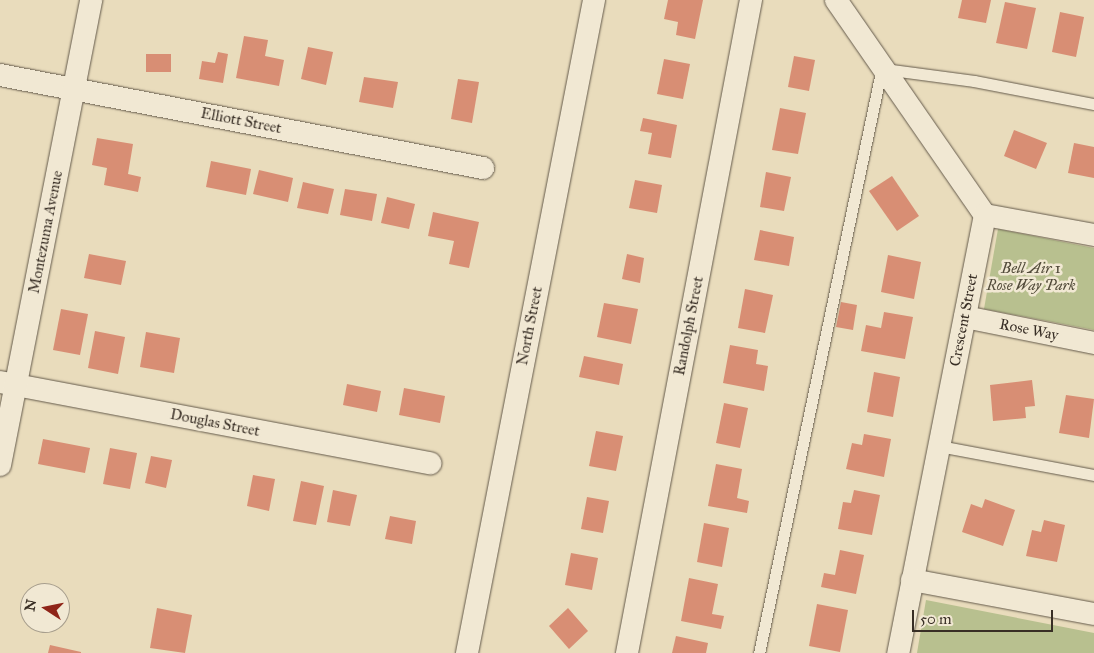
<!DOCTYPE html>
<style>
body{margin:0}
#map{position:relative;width:1094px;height:653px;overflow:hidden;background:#e9dcbc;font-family:"IM FELL Great Primer",serif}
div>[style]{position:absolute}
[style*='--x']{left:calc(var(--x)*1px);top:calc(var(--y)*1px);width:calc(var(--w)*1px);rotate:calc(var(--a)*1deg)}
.green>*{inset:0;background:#b8c08f}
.building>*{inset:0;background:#d88e74}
.roads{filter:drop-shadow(0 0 1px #645a4b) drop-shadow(0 0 1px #645a4b)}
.service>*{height:11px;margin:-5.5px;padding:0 5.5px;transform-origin:5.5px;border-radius:5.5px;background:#f1e8d3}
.minor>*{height:22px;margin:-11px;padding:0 11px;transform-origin:11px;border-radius:11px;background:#f1e8d3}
span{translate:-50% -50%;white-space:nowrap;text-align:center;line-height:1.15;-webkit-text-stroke:5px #f1e8d3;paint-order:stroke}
.street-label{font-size:15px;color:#382e25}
.park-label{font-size:15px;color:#524b3a;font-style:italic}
.north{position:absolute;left:20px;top:583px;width:50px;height:50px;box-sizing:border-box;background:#f1e8d3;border:1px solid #a79e8d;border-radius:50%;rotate:281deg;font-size:14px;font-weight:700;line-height:20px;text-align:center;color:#382e25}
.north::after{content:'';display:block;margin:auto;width:18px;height:22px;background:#8f2418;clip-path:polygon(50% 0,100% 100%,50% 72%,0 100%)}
.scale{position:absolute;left:912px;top:610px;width:141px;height:22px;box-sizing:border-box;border:2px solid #382e25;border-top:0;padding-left:6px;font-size:15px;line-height:18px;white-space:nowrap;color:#382e25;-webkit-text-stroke:4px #f1e8d3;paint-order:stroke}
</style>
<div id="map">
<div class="green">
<div style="clip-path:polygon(998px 229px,1094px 248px,1094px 330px,984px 309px)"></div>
<div style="clip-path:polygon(926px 600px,1094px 633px,1094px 653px,917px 653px)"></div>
</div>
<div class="building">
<div style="clip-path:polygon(668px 0,703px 0,695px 39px,676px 35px,678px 22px,664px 19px)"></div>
<div style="clip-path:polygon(962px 0,991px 0,986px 23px,958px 18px)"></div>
<div style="clip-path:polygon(1005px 2px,1036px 8px,1027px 49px,996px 43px)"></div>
<div style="clip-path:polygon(1060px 12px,1084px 17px,1076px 57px,1052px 52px)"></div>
<div style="clip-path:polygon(244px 36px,268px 40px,265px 56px,284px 60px,279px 86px,236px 78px)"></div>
<div style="clip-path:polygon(308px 47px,333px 52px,326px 85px,301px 79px)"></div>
<div style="clip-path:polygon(218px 52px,228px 54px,223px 83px,199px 79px,202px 61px,215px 63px)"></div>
<div style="clip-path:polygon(146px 54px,171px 54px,171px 72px,146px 72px)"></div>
<div style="clip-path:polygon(794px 56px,815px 60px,809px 91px,788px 87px)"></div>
<div style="clip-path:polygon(664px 59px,690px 64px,683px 99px,657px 94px)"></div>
<div style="clip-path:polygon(364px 77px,398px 82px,393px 108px,359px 102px)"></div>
<div style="clip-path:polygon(458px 79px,479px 82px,472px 123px,451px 119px)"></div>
<div style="clip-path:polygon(780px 108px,806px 113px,798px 154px,772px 150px)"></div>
<div style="clip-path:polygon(643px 118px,677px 125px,671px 158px,648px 154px,652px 133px,640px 131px)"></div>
<div style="clip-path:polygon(1014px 130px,1047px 143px,1036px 169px,1004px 156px)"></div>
<div style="clip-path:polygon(97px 138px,133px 144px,128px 174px,141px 177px,138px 192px,104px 185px,107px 168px,92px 165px)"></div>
<div style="clip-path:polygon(1074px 143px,1094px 147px,1094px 178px,1068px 173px)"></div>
<div style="clip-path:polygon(211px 161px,251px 169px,246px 195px,206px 187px)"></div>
<div style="clip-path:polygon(259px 170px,293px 178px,288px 202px,253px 194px)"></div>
<div style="clip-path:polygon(766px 172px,791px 177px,784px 211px,760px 207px)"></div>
<div style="clip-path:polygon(892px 176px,919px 216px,897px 231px,869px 191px)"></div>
<div style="clip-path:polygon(635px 180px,662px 185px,657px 213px,629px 208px)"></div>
<div style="clip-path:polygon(303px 182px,334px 189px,328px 214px,297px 208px)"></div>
<div style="clip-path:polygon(345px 189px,377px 194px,372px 221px,340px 215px)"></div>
<div style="clip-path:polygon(387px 197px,415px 204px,409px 229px,381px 223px)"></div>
<div style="clip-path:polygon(433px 212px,479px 222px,469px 268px,449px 264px,454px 241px,428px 236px)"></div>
<div style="clip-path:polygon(760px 230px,794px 237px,789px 266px,754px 260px)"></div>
<div style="clip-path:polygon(89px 254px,126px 261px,121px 285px,84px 278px)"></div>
<div style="clip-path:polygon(627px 254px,644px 258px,640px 283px,622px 279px)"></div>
<div style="clip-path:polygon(888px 255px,921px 262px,914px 299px,881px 292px)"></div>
<div style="clip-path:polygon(745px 289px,773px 295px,765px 333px,738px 328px)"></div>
<div style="clip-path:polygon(841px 302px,857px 305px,853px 330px,836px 327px)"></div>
<div style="clip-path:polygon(604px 303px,638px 309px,631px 344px,597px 337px)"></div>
<div style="clip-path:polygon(61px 309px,88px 314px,80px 355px,53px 350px)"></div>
<div style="clip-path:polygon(884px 312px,913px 317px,905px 359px,861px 351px,866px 325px,881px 328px)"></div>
<div style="clip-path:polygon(95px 331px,125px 337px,118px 374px,88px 368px)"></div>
<div style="clip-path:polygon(146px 332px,180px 338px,174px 373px,140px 367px)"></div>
<div style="clip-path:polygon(730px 345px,758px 350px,756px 364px,768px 366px,764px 391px,723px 383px)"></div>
<div style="clip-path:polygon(584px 356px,623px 364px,619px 385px,579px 377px)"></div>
<div style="clip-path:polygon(874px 372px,900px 377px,893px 417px,867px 412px)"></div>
<div style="clip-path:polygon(1032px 380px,1035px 406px,1025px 407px,1026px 418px,993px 421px,990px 385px)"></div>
<div style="clip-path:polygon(347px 384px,381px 391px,377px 412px,343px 405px)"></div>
<div style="clip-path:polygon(404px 388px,445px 396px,440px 423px,399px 415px)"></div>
<div style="clip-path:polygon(1066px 395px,1094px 399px,1089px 438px,1059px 433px)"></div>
<div style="clip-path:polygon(724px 403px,748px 408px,740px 448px,716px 443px)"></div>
<div style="clip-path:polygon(596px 431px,623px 436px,616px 471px,589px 466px)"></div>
<div style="clip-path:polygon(864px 434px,891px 439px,884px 477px,846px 469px,852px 443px,862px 445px)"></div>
<div style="clip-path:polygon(43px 439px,90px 448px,85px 473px,38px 464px)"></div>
<div style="clip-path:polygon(110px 448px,137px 453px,130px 489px,103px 484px)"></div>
<div style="clip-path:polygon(151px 456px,172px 460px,166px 488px,145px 483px)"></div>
<div style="clip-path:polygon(716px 464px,742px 469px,737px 498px,749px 501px,747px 513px,708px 506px)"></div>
<div style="clip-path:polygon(253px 475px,275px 479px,269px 511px,247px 506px)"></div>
<div style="clip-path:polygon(301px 481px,324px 486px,316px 525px,293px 521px)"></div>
<div style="clip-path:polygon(333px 490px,357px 495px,350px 526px,327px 522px)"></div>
<div style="clip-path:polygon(854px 490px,880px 495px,872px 535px,838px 529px,843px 502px,851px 503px)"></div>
<div style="clip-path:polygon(587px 497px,609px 501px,603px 533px,581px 529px)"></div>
<div style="clip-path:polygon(985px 499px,1015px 510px,1003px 546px,962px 532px,971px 504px,982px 508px)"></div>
<div style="clip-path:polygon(390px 516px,416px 521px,412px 544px,385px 539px)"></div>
<div style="clip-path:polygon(1044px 520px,1065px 525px,1057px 562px,1026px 556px,1032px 530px,1041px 532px)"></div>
<div style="clip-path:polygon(704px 523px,729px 528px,722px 567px,697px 562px)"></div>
<div style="clip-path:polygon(840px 550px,864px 555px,856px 594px,821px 587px,824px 573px,835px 575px)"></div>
<div style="clip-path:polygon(571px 553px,598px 558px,592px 590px,565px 585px)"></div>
<div style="clip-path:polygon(689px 578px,718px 584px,712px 614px,724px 616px,721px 629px,681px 621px)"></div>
<div style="clip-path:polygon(817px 604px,848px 610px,840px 652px,809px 646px)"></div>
<div style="clip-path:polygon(157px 608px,192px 615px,185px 653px,150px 648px)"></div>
<div style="clip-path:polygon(568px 608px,588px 631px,569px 649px,549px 626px)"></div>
<div style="clip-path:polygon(676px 636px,708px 643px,706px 653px,672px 653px)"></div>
<div style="clip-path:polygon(50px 645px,81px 652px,81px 653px,48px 653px)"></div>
</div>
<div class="roads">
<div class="service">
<div style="--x:884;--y:69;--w:91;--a:7.6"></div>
<div style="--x:974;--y:81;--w:122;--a:10.9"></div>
<div style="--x:939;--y:446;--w:158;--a:10.6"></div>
<div style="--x:759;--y:653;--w:599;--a:-78.15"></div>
</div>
<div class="minor">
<div style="--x:836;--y:0;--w:262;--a:55.3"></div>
<div style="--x:985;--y:215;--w:447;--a:101.2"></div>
<div style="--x:0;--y:75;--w:492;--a:10.9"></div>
<div style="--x:985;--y:215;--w:111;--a:10.4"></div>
<div style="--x:965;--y:317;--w:132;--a:11.4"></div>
<div style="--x:0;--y:382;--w:438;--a:10.7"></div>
<div style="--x:0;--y:465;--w:474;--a:-78.9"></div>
<div style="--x:912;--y:580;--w:185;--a:10.6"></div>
<div style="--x:467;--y:653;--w:665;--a:-78.99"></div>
<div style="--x:627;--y:653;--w:665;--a:-79.25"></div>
</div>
</div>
<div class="street-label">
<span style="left:241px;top:121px;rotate:11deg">Elliott Street</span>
<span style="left:46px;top:232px;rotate:-79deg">Montezuma Avenue</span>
<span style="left:964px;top:320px;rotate:-79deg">Crescent Street</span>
<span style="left:530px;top:326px;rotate:-79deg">North Street</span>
<span style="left:689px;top:326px;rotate:-79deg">Randolph Street</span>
<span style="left:1029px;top:330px;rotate:11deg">Rose Way</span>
<span style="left:215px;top:423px;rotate:11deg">Douglas Street</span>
</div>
<div class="park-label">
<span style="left:1031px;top:277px">Bell Air 1<br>Rose Way Park</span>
</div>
<div class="north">N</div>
<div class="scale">50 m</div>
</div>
